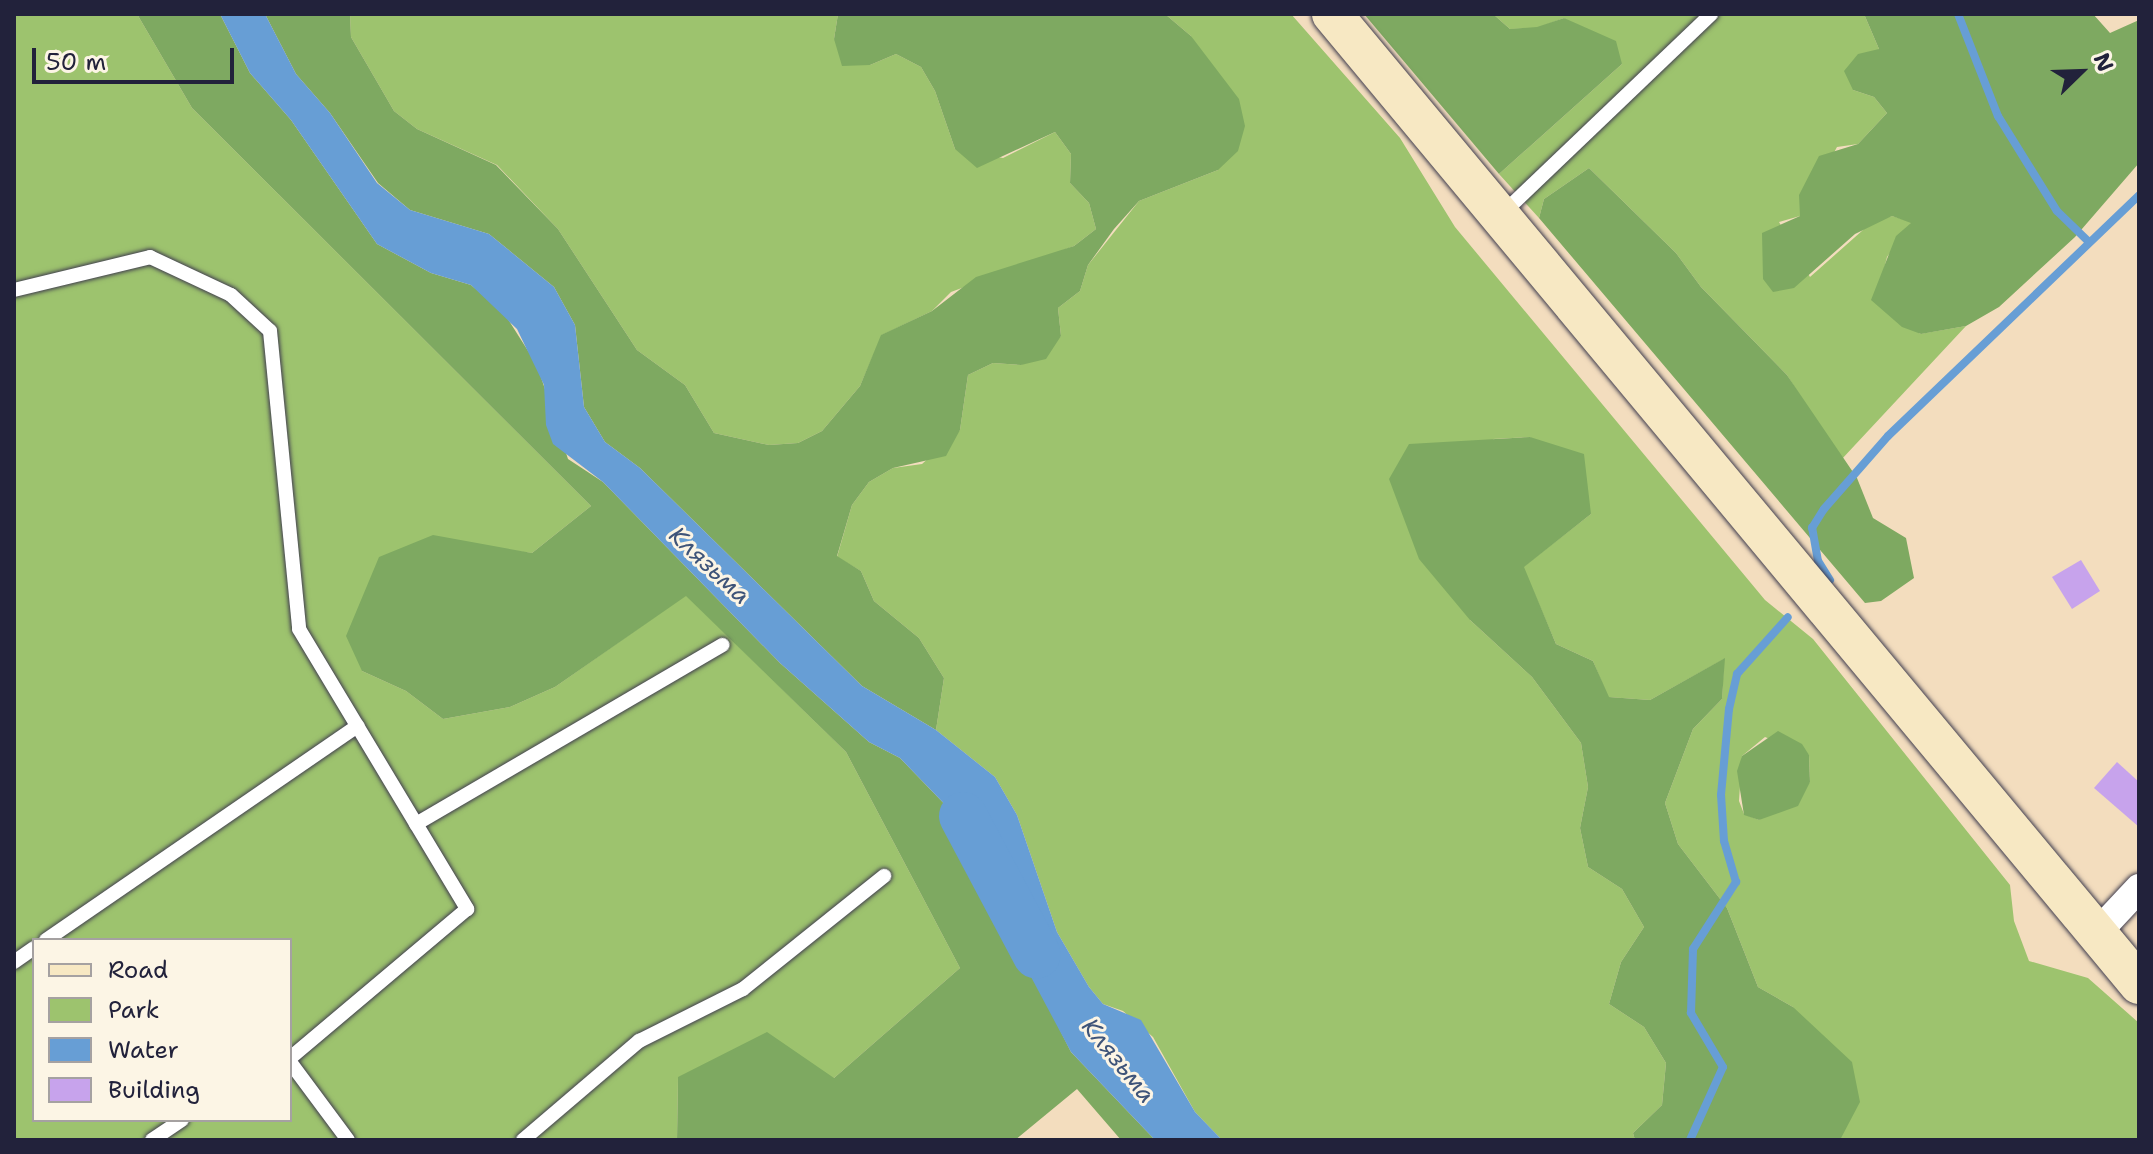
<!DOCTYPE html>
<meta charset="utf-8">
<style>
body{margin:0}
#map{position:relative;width:2153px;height:1154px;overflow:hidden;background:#f3ddbe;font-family:"Shantell Sans",sans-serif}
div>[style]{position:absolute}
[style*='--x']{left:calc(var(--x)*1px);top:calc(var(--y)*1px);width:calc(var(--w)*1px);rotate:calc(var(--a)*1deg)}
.green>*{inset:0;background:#9dc36e}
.forest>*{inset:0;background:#7ea961}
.water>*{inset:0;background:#679ed5}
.stream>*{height:8px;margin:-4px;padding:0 4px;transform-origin:4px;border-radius:4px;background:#679ed5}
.river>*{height:48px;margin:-24px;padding:0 24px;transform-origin:24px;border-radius:24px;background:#679ed5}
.building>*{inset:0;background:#c7a3ec}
.roads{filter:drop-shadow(0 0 2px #413e4f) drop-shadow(0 0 2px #413e4f)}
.lane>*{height:14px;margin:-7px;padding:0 7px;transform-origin:7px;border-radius:7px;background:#fff}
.street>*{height:28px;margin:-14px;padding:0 14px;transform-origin:14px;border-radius:14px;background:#fff}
.secondary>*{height:40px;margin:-20px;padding:0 20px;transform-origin:20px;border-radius:20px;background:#f7e8c3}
span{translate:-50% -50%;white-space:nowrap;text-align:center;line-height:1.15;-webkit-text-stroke:6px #fcf5e5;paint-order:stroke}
.water-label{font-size:24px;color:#3e5479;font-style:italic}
.frame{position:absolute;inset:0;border:16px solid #22223b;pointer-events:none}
.legend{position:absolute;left:32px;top:938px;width:260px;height:184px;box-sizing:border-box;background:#fcf5e5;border:2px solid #a5a1a1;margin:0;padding:10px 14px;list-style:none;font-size:24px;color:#22223b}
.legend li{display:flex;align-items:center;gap:16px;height:40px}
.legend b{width:40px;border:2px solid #a5a1a1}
.north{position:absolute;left:2041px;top:32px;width:80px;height:80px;-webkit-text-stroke:6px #fcf5e5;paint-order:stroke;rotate:67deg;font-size:22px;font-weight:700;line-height:32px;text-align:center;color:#22223b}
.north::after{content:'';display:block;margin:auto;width:28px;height:36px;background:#22223b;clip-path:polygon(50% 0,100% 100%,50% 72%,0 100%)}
.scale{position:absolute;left:32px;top:48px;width:202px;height:36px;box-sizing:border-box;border:4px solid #22223b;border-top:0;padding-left:10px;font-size:24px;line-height:28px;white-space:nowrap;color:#22223b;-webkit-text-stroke:6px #fcf5e5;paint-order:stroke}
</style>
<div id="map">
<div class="green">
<div style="clip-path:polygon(evenodd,14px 14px,137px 14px,192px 108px,591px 506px,532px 553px,505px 550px,362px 671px,406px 691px,443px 719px,510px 707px,555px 687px,686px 595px,846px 752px,960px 968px,834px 1078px,678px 1077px,677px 1140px,14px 1140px,14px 14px,34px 940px,290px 940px,290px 1120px,34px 1120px,34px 940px)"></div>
<div style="clip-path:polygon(350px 14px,838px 14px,834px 39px,870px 65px,896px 54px,921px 67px,935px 91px,955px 149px,1003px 158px,1055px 132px,1071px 154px,1070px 183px,1089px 203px,1096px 229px,1074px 246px,951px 292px,932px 311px,882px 335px,860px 386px,822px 431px,798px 443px,769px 445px,714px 433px,685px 385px,637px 350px,558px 229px,497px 165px,417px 129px,394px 111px,351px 37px)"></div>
<div style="clip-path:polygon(evenodd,1165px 14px,1291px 14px,1400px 138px,1455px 227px,1765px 600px,1813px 639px,2010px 885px,2014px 921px,2029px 961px,2088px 978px,2139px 1023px,2139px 1140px,1840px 1140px,1793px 1007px,1758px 987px,1727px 908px,1678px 844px,1665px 803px,1693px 729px,1722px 699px,1724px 659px,1650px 700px,1608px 697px,1593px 661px,1556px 644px,1523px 567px,1591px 514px,1530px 437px,1493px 439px,1470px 620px,1532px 677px,1581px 743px,1588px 787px,1580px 828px,1588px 867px,1622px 889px,1644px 927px,1621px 962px,1609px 1004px,1644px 1027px,1666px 1063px,1662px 1105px,1633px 1133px,1635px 1140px,1222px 1140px,1195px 1112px,1153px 1037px,1123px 1011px,1103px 1004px,1089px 987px,1057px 932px,1017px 815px,995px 777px,936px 730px,944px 678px,919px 638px,874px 601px,861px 571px,837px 557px,852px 505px,869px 482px,893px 468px,922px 464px,960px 430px,968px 375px,993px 363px,1021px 365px,1061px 336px,1058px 308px,1080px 291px,1088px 265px,1139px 201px,1218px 170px,1191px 36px,1165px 14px,1765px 737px,1809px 755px,1810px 782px,1759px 820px,1744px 814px,1739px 801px,1742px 756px,1765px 737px)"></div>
<div style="clip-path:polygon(1493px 14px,1864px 14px,1879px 49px,1853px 90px,1874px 97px,1887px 113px,1858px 144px,1837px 147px,1800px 216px,1779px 222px,1810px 277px,1872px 222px,1892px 216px,1912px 222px,1887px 257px,1882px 277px,1920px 334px,1966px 326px,1841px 460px,1787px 375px,1701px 287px,1676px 253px,1589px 168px,1544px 199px,1539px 218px,1499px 174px,1622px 64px,1564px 18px,1537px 28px,1510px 29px)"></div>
</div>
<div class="forest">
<div style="clip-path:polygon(137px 14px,220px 14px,250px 73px,291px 120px,377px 244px,431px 273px,471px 285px,504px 313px,537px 365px,568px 459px,603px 482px,780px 663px,869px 742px,900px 758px,957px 817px,1002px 881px,1015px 940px,1071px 1052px,1155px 1140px,1121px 1140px,1077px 1089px,1015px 1140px,677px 1140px,678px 1077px,767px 1032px,834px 1078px,960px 968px,846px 752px,686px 596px,555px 687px,510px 707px,443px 719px,406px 691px,362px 671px,346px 636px,379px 557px,433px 535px,532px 553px,591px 506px,192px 108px)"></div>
<div style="clip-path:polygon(265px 14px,350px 14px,351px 37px,394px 111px,417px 129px,496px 165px,558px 229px,637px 350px,685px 385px,714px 433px,769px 445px,798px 443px,822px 431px,860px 386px,881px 335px,932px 311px,976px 277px,1074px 246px,1096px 229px,1089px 203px,1070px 183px,1071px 154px,1055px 132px,977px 168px,955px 149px,935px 91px,921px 67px,896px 54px,870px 65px,842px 66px,834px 39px,838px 14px,1165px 14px,1191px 36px,1239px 99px,1245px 126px,1238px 151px,1218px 170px,1139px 201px,1114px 229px,1088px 265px,1080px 291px,1058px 308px,1061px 336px,1046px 359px,1021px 365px,993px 363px,968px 375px,960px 430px,946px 456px,893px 468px,869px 482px,852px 505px,837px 556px,861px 571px,874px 601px,919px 638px,944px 678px,936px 730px,862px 686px,640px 468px,605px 442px,584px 407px,575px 325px,554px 287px,489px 234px,410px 210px,378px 183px,330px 113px,296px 74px)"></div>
<div style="clip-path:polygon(1364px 14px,1493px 14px,1510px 29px,1537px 27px,1564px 18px,1616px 41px,1622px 64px,1499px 174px)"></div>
<div style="clip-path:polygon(1864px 14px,2093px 14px,2110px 33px,2139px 20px,2139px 163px,2075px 237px,1999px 307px,1966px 326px,1921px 334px,1902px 327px,1871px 300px,1896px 236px,1911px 223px,1892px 216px,1855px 234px,1794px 288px,1773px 292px,1763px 279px,1762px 233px,1800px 216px,1799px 195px,1819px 156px,1858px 144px,1887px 113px,1874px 97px,1853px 90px,1844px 71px,1858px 54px,1879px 49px)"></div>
<div style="clip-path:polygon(1589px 168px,1676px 253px,1701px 287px,1787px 375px,1857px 478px,1873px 518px,1906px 538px,1914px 578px,1881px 601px,1865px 603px,1539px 218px,1544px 199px)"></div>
<div style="clip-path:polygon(1530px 437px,1584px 454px,1591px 514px,1524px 567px,1556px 644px,1593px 661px,1609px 697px,1650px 700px,1725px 658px,1722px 699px,1693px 729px,1665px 803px,1678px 844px,1727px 908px,1758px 987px,1793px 1007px,1852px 1062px,1860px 1102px,1840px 1140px,1635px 1140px,1633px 1133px,1662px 1105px,1666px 1063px,1644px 1027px,1609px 1004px,1621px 962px,1644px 927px,1622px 889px,1588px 867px,1580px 828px,1588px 787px,1581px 743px,1532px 677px,1470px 620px,1419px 559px,1389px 479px,1409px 444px)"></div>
<div style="clip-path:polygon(1778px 731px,1802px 744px,1809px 755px,1810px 782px,1798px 806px,1759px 820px,1744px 815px,1737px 771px,1742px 756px)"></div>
</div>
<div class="water">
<div style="clip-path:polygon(220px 14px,265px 14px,296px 74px,330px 113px,377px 183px,410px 210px,489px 234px,554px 287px,575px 325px,584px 407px,605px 442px,640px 468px,862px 686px,936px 730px,995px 777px,1017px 815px,1057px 932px,1089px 987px,1103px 1004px,1141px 1020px,1195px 1112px,1222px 1140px,1155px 1140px,1071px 1052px,1022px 960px,1002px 881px,957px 817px,900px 758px,869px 742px,780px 663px,603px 482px,553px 444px,546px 425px,544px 385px,517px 329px,471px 285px,431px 273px,377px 244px,291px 120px,250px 73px)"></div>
</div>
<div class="stream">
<div style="--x:1958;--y:14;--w:110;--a:68.6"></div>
<div style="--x:1998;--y:116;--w:112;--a:58.2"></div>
<div style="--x:2057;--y:211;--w:45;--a:44.1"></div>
<div style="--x:1830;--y:580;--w:22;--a:-122"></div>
<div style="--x:1818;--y:561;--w:34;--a:-100"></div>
<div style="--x:1812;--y:528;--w:22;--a:-58"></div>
<div style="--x:1824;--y:509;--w:97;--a:-48.8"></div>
<div style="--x:1888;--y:436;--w:348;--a:-43.8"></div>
<div style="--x:1690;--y:1140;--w:80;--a:-65.7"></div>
<div style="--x:1723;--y:1067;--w:63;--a:-120.7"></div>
<div style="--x:1691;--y:1013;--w:64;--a:-88.2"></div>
<div style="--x:1693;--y:949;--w:80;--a:-57.3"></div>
<div style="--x:1736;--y:882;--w:43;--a:-106.3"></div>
<div style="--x:1724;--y:841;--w:46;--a:-93.7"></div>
<div style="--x:1721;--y:795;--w:86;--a:-84.7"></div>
<div style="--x:1729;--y:709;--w:36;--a:-77"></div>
<div style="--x:1737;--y:674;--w:76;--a:-48.2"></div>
</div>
<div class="river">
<div style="--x:963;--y:816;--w:157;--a:62"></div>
</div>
<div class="building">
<div style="clip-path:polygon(2081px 560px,2100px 591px,2072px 609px,2052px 577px)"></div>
<div style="clip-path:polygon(2117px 762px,2139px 782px,2139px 827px,2094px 788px)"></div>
</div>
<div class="roads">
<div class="lane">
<div style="--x:1503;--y:213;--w:288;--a:-43.7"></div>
<div style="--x:14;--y:290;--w:140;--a:-13.6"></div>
<div style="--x:150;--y:257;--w:89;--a:25.1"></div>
<div style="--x:231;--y:295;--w:53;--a:42.7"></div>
<div style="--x:270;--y:331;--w:299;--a:84.4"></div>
<div style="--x:299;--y:629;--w:327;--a:59"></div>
<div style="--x:467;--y:909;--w:231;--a:139.9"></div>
<div style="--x:416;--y:824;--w:355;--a:-30.3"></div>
<div style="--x:46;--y:940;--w:378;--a:-34.5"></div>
<div style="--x:14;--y:962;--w:24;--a:-35"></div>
<div style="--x:290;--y:1062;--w:97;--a:53.4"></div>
<div style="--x:152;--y:1140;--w:36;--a:-34"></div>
<div style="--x:523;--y:1140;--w:153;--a:-40.5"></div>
<div style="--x:639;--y:1041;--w:116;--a:-26.6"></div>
<div style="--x:743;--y:989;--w:181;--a:-38.7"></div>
</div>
<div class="street">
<div style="--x:2096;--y:934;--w:63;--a:-46.9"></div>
</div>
<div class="secondary">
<div style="--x:1332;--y:14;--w:1262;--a:50.24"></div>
</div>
</div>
<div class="water-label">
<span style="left:709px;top:566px;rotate:43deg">Клязьма</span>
<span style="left:1118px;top:1061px;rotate:51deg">Клязьма</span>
</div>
<div class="frame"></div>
<ul class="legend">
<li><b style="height:10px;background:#f7e8c3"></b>Road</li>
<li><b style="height:22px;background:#9dc36e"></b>Park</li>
<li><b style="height:22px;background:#679ed5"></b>Water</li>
<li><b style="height:22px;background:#c7a3ec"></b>Building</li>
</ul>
<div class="north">N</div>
<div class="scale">50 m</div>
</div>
